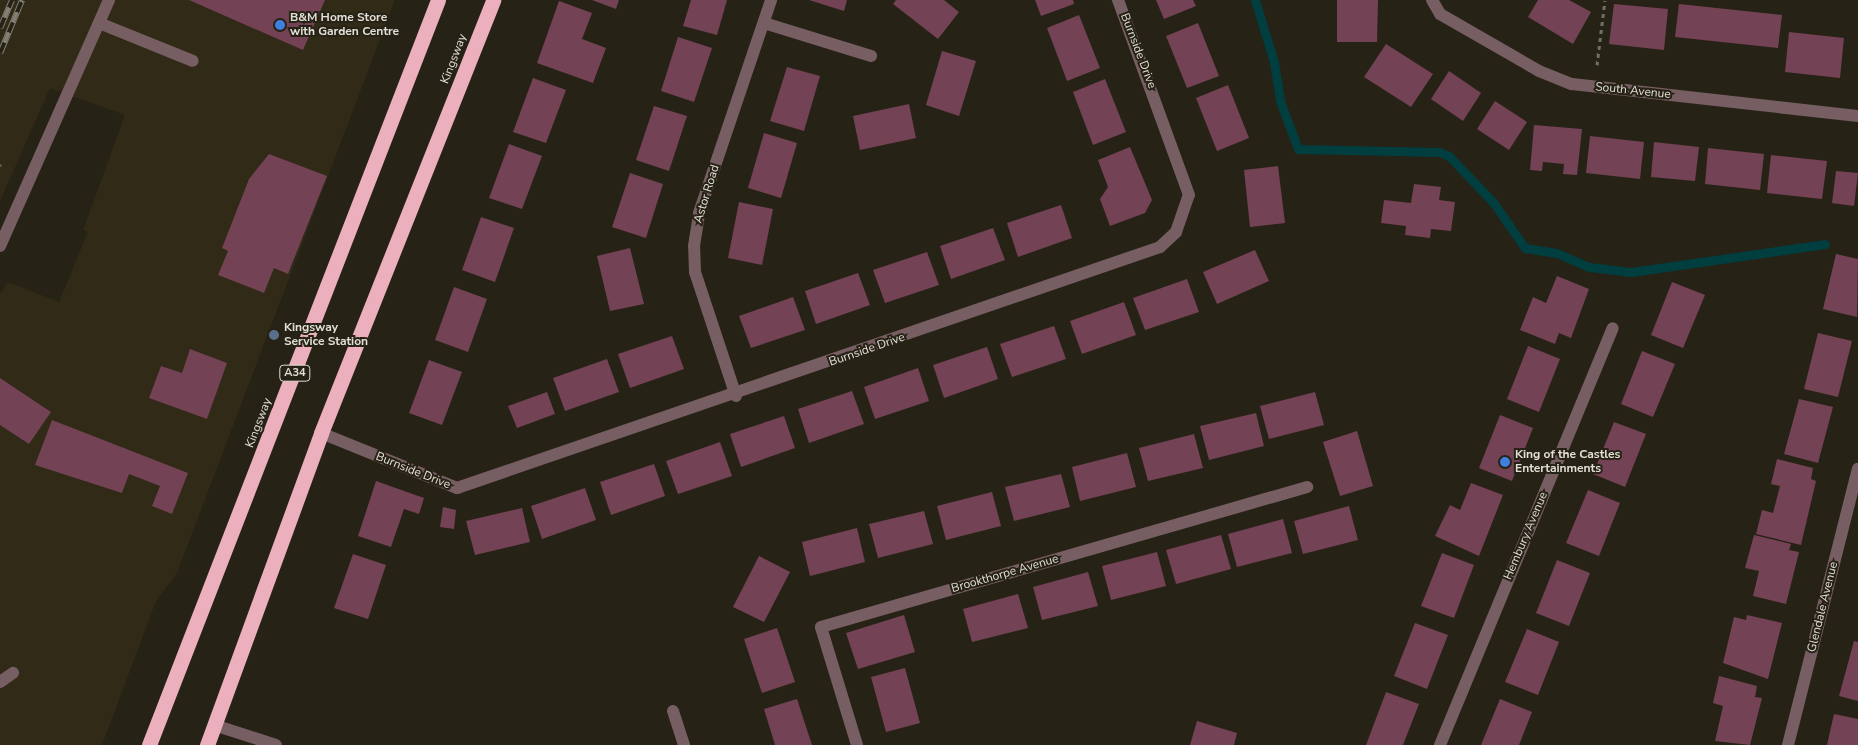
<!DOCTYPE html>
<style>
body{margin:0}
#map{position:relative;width:1858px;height:745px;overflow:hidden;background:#272216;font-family:"Nunito Sans",sans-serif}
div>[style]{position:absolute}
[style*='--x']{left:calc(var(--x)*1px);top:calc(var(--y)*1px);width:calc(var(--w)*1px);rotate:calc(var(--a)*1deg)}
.built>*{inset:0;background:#312a17}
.stream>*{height:9px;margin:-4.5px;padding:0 4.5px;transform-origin:4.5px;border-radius:4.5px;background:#003e3f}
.building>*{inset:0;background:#734254}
.path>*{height:3px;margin-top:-1.5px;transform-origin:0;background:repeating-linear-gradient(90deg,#736e64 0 4px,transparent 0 8px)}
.lane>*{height:12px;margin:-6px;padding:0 6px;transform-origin:6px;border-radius:6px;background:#765e63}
.street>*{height:12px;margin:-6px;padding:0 6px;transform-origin:6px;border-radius:6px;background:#765e63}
.highway>*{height:15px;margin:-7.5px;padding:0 7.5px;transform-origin:7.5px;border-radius:7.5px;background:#ebafbd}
.rail>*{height:5.5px;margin-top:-2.75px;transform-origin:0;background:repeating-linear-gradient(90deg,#272216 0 11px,#827e74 0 22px);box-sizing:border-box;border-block:1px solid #827e74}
.dots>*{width:14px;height:14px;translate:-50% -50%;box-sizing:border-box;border:2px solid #272216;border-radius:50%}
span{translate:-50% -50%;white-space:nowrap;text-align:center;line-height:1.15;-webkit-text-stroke:4px #272216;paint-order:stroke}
.shield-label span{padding:1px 4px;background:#272216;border:1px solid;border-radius:4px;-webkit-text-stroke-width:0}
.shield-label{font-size:11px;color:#e2dfd7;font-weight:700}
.poi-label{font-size:12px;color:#e2dfd7;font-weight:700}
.left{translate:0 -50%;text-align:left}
.street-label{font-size:12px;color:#e2dfd7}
</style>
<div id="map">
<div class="built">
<div style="clip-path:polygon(0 0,395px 0,177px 573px,156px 601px,102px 745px,0 745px,0 294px,8px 282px,59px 302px,88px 232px,83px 230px,125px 115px,50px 88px,0 201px)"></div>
</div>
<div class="stream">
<div style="--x:1255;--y:0;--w:65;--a:73"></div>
<div style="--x:1274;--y:62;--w:39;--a:81"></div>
<div style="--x:1280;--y:101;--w:51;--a:69.4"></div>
<div style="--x:1298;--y:149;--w:141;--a:1.2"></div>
<div style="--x:1439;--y:152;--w:11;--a:22"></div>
<div style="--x:1449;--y:156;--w:64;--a:46.3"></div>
<div style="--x:1493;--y:202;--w:56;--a:55.2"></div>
<div style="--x:1525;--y:248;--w:32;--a:9"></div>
<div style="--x:1557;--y:253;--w:35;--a:24"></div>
<div style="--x:1589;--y:267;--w:42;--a:6.8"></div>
<div style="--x:1631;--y:272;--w:196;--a:-8.2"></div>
</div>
<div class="building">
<div style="clip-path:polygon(189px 0,325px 0,303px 50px)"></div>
<div style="clip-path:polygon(592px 0,619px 0,616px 9px)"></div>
<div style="clip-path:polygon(691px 0,727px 0,717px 35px,683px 26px)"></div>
<div style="clip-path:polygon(809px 0,847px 0,844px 11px)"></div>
<div style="clip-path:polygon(896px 0,944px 0,959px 12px,938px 39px,893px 4px)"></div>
<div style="clip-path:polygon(1035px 0,1073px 0,1074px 4px,1041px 16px)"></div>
<div style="clip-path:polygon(1156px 0,1193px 0,1196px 6px,1164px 19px)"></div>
<div style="clip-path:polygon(1337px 0,1378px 0,1377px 42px,1337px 42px)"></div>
<div style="clip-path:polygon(1538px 0,1569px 0,1591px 12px,1573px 44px,1528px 17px)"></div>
<div style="clip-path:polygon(559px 1px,592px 13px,582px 39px,606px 48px,593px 83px,537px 63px)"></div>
<div style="clip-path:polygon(1614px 4px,1668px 9px,1664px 50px,1609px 44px)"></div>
<div style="clip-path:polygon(1679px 4px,1782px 15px,1778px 48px,1675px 37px)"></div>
<div style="clip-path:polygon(1079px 15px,1100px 68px,1067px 81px,1047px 28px)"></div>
<div style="clip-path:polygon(1198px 23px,1219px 76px,1187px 88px,1166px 36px)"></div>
<div style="clip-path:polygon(1789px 32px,1844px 38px,1840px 78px,1785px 72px)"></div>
<div style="clip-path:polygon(678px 37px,712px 48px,694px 102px,661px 91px)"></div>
<div style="clip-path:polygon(1386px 44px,1433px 74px,1411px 107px,1364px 77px)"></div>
<div style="clip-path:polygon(942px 51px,976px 61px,959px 116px,926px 105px)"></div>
<div style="clip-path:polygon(787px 67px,820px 76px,804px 131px,770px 121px)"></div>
<div style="clip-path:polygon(1449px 71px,1481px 93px,1463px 121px,1431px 99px)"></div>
<div style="clip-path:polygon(533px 78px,566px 90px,546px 143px,513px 132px)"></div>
<div style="clip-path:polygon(1105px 79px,1126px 132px,1093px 145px,1073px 92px)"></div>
<div style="clip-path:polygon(1228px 85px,1249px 138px,1217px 151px,1196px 98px)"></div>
<div style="clip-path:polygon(1495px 101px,1527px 122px,1509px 150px,1477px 129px)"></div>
<div style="clip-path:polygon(909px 104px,916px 138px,860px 150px,853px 116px)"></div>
<div style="clip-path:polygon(654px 106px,687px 116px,669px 171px,636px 160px)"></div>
<div style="clip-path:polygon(1534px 125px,1582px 129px,1577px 175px,1563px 174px,1564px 164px,1543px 162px,1542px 171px,1530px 170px)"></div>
<div style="clip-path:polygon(764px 133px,797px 143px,781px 198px,748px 188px)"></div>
<div style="clip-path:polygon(1590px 136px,1644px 142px,1640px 179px,1586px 173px)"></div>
<div style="clip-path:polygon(1654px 142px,1699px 147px,1695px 181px,1651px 177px)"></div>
<div style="clip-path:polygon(509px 144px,542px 156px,522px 209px,489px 198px)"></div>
<div style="clip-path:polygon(1130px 147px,1152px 200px,1145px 213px,1110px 226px,1100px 199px,1108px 187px,1098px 160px)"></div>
<div style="clip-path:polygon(1708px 148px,1764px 154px,1760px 190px,1705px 184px)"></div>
<div style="clip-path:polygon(269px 154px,327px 176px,288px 274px,274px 268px,264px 293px,218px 275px,228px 251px,222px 248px,249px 179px)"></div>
<div style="clip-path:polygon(1771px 155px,1827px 161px,1822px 199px,1767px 193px)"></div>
<div style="clip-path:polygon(1278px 166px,1285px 223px,1250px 227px,1244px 170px)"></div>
<div style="clip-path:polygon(1836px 171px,1858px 173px,1854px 206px,1832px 203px)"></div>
<div style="clip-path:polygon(630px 173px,663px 184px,646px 238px,612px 227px)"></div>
<div style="clip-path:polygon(1414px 184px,1441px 187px,1439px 200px,1455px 202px,1451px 231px,1431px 229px,1430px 238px,1405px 235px,1406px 226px,1381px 223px,1384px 200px,1411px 203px)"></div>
<div style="clip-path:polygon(739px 202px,773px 209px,762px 265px,728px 258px)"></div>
<div style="clip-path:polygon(1061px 205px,1072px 238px,1018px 257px,1007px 223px)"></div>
<div style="clip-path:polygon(481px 217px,514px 228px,495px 282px,462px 270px)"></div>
<div style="clip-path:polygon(993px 228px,1005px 260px,951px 279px,940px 246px)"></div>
<div style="clip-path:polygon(630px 248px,644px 304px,610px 311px,597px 256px)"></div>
<div style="clip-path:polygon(1255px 250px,1269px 281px,1217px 304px,1203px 272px)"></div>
<div style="clip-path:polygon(927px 252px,939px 285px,885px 303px,873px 270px)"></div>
<div style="clip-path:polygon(1836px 254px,1858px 259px,1857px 317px,1823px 309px)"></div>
<div style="clip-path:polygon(858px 273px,870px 305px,816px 324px,805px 291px)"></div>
<div style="clip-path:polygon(1557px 276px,1589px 289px,1571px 338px,1559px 333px,1555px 344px,1520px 330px,1533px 297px,1546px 303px)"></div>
<div style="clip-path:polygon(1187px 279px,1199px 312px,1145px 330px,1133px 298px)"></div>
<div style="clip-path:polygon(1672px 282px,1705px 295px,1683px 348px,1651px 335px)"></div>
<div style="clip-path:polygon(454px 287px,487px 299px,468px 352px,435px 340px)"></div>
<div style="clip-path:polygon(793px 297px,805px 330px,751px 348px,739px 316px)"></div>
<div style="clip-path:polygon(1124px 302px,1136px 335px,1082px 354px,1070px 321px)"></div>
<div style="clip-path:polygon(1054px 326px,1066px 359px,1012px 377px,1000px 344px)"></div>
<div style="clip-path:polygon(1818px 333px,1852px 341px,1838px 397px,1804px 389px)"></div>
<div style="clip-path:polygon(672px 336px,684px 369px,630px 388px,618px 354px)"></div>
<div style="clip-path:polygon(1528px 346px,1560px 359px,1539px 412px,1507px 399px)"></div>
<div style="clip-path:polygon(987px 347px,998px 379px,944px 398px,933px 365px)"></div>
<div style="clip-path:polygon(190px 349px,227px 363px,207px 419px,149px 398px,161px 366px,182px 373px)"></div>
<div style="clip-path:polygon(1642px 351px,1675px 364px,1653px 417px,1621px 404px)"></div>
<div style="clip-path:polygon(607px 359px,619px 392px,565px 411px,553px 378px)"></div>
<div style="clip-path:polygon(429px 360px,462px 372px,442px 425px,409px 413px)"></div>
<div style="clip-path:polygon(918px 368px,929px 401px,875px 419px,864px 387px)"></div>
<div style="clip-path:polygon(0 378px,51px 412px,29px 444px,0 425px)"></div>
<div style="clip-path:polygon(852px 391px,864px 424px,809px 443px,798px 409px)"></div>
<div style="clip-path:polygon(547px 392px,555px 414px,517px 428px,508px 406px)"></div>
<div style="clip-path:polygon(1315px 392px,1324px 425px,1269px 439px,1260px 406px)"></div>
<div style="clip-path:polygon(1799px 399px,1833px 407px,1818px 463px,1784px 454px)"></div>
<div style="clip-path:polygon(1256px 413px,1264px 446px,1209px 460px,1200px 426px)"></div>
<div style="clip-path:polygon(1500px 415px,1533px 428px,1512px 481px,1479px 468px)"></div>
<div style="clip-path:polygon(784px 416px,795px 448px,741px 467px,730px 434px)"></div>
<div style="clip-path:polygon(52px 420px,188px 473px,172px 514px,152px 506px,160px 486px,129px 474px,122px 493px,35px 465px)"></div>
<div style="clip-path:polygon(1614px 422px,1646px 434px,1625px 487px,1593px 474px)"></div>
<div style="clip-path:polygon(1357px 431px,1373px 486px,1340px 496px,1323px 442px)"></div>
<div style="clip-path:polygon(1194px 434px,1203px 468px,1148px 481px,1139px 448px)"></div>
<div style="clip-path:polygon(720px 442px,732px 476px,678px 494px,666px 461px)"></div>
<div style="clip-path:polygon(1127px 453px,1136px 487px,1080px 501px,1072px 467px)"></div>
<div style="clip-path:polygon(1777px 459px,1813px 468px,1811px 479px,1816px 481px,1801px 545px,1756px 534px,1762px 510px,1773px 513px,1780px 486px,1771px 484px)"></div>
<div style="clip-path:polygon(654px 464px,665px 496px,611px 515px,600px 482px)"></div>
<div style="clip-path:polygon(1061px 474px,1070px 507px,1014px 521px,1005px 487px)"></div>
<div style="clip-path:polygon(376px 481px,424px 498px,419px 514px,404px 509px,391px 547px,358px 536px)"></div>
<div style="clip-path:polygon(1471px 483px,1503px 495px,1479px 556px,1435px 536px,1450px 505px,1460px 510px)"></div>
<div style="clip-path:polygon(585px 488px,596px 520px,542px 539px,531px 506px)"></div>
<div style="clip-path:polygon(1588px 490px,1620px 503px,1599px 556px,1566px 543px)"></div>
<div style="clip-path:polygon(992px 492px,1001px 526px,946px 540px,937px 506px)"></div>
<div style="clip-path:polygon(1349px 506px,1358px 540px,1303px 554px,1294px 521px)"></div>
<div style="clip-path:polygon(443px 507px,456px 510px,454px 529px,440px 527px)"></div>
<div style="clip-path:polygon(522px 508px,530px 542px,475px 555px,466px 521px)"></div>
<div style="clip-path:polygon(924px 511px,933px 544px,878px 558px,869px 524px)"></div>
<div style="clip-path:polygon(1283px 519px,1292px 553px,1237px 567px,1228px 534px)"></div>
<div style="clip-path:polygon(857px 528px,865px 562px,810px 576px,802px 542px)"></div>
<div style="clip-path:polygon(1221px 535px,1231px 569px,1176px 584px,1166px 550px)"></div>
<div style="clip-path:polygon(1754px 535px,1791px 544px,1789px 550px,1799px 552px,1786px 604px,1753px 596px,1759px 571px,1745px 568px)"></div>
<div style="clip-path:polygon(1157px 552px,1166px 586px,1111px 600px,1102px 566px)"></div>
<div style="clip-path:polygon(1442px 553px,1474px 565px,1454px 618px,1421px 606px)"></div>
<div style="clip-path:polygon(353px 554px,386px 565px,368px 619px,334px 608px)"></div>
<div style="clip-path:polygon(759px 556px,790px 572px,764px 622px,733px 607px)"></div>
<div style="clip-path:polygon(1557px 560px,1590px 573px,1569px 626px,1536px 613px)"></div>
<div style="clip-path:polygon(1088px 572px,1098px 606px,1042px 620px,1033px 587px)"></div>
<div style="clip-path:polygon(1018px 594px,1028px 628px,972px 642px,963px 609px)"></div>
<div style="clip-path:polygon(904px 615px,915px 652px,858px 669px,846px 633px)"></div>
<div style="clip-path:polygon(1747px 615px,1782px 623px,1768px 679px,1723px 663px,1734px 617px,1746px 620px)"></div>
<div style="clip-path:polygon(1415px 623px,1448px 635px,1427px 689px,1394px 676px)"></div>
<div style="clip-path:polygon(777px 628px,795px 682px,762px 693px,744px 639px)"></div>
<div style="clip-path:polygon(1527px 629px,1559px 642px,1538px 695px,1505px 682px)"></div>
<div style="clip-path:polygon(1854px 641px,1858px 642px,1858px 701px,1839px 696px)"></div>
<div style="clip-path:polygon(905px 668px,920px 723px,886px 732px,871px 677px)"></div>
<div style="clip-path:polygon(1719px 676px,1757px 686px,1755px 697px,1762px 698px,1750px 745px,1715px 741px,1723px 706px,1713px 703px)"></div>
<div style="clip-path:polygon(1386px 692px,1419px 704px,1403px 745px,1366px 745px)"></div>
<div style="clip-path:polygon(797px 699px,812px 745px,775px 745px,764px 709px)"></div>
<div style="clip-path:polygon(1500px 699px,1532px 712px,1519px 745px,1481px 745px)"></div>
<div style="clip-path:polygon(1834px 714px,1858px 719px,1858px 745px,1827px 745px)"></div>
<div style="clip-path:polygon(1197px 721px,1237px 733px,1234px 745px,1190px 745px)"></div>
</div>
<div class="path">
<div style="--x:1597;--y:65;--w:65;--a:-83"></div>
<div style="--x:0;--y:164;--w:2;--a:90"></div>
</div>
<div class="lane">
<div style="--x:99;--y:23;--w:101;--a:22"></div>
<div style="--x:0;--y:246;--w:269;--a:-66.1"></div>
<div style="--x:673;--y:711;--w:36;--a:72"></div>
<div style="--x:214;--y:725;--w:65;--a:17.9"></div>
</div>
<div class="street">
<div style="--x:1432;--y:0;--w:16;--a:60"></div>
<div style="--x:1440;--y:14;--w:114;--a:29.9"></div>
<div style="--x:1539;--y:71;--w:35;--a:22"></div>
<div style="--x:1572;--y:84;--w:288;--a:6.4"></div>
<div style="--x:764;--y:23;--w:112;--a:17.1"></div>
<div style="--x:736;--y:396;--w:131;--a:-108.3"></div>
<div style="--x:695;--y:272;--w:26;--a:-92"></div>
<div style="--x:694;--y:246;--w:33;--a:-81"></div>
<div style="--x:699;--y:213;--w:225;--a:-71.3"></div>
<div style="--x:321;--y:433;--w:147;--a:22"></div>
<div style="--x:457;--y:488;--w:743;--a:-18.92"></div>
<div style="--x:1160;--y:247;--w:22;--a:-43"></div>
<div style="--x:1176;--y:232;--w:39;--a:-71"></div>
<div style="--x:1189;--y:195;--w:208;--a:-110"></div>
<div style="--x:0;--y:682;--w:16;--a:-35"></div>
<div style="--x:857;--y:745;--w:123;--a:-107"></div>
<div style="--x:821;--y:627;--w:506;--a:-16.07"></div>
<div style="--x:1440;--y:745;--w:451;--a:-67.5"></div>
<div style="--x:1788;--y:745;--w:285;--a:-75.8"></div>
</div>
<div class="highway">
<div style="--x:149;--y:745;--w:799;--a:-68.8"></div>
<div style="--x:207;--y:745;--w:332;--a:-69.9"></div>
<div style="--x:321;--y:433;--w:466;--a:-68.3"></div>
</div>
<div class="rail">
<div style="--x:0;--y:28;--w:30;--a:-67"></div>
<div style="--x:0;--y:53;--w:57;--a:-67.5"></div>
</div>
<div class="dots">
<div style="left:280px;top:25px;background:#3f7fe0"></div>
<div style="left:274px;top:335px;background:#5c6f8a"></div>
<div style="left:1505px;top:462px;background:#3f7fe0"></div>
</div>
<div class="shield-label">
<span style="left:295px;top:373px">A34</span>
</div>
<div class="poi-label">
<span class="left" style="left:290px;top:25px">B&amp;M Home Store<br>with Garden Centre</span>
<span class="left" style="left:284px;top:335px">Kingsway<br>Service Station</span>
<span class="left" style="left:1515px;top:462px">King of the Castles<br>Entertainments</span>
</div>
<div class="street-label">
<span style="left:1138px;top:51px;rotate:69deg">Burnside Drive</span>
<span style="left:454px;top:59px;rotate:-69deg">Kingsway</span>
<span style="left:1633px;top:91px;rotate:6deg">South Avenue</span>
<span style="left:707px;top:194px;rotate:-73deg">Astor Road</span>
<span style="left:867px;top:350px;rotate:-19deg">Burnside Drive</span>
<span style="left:259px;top:423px;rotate:-69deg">Kingsway</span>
<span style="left:413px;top:471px;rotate:22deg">Burnside Drive</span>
<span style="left:1526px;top:536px;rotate:-67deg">Hembury Avenue</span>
<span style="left:1005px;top:574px;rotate:-16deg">Brookthorpe Avenue</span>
<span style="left:1823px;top:607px;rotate:-76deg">Glendale Avenue</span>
</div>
</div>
